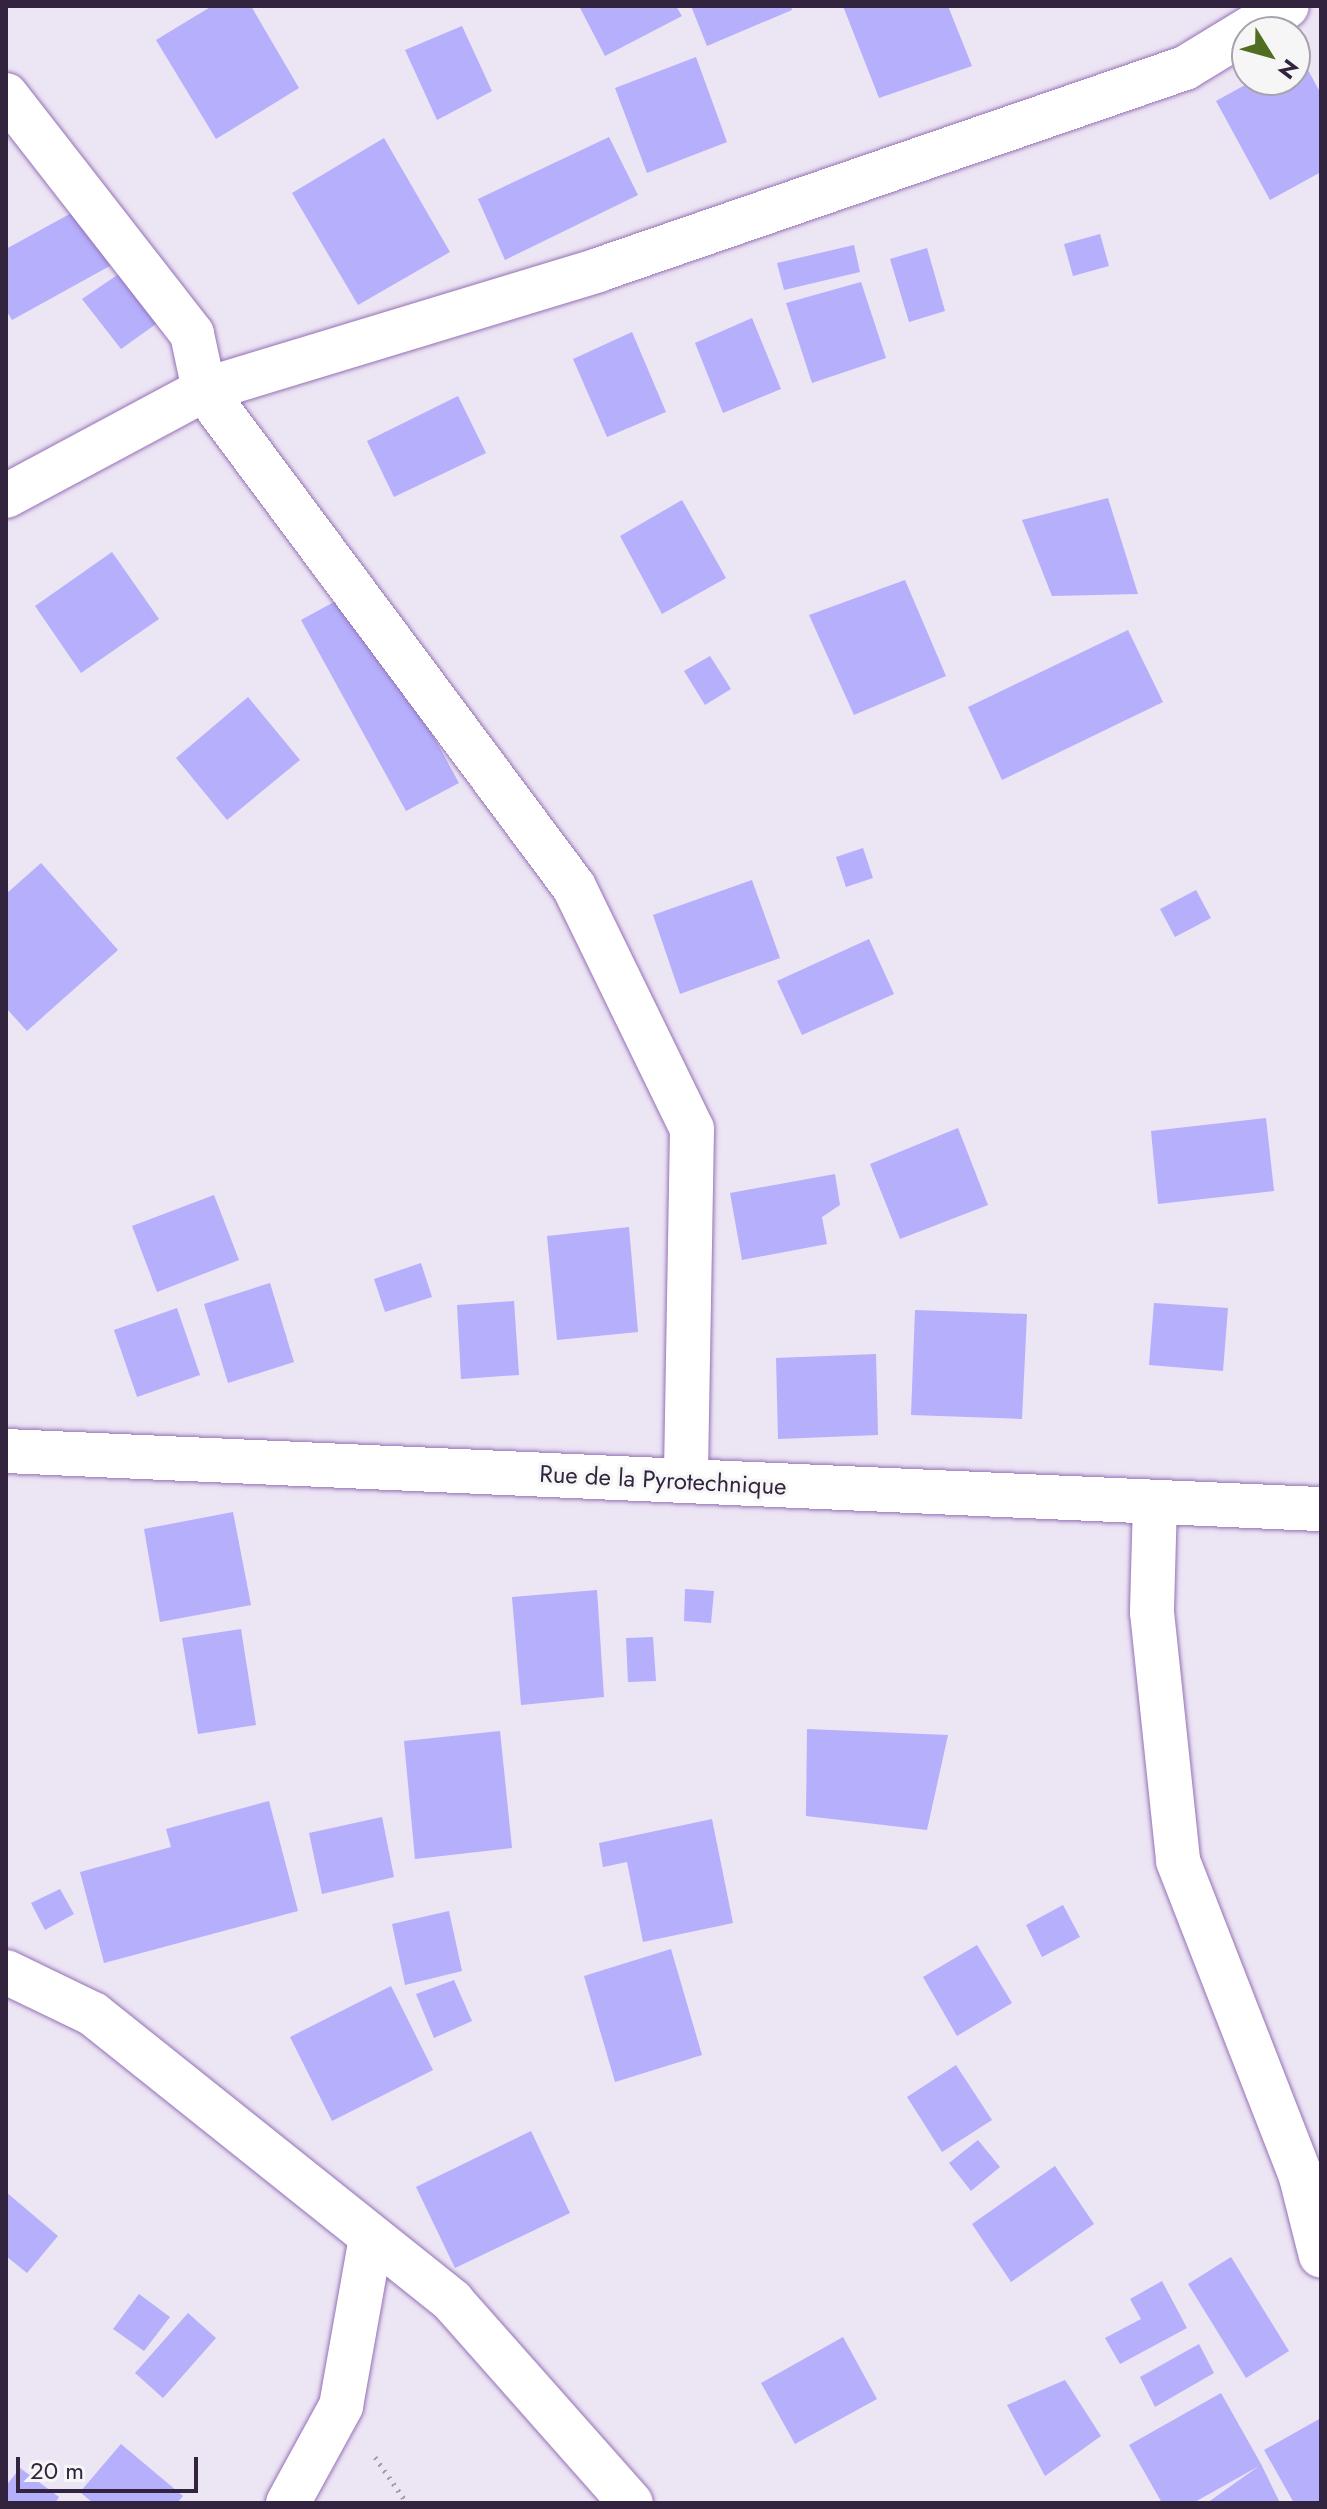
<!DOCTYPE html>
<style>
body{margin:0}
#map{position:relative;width:1327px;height:2509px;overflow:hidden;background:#ece5f4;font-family:Jost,sans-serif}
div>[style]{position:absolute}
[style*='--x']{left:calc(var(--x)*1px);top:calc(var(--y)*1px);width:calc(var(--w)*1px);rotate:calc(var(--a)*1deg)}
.building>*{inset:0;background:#b5affc}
.path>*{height:5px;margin-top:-2.5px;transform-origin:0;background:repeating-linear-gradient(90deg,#a69cb0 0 2px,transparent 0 8px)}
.roads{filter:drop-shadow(0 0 2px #9571b6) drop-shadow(0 0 2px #9571b6)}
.street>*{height:44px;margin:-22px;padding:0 22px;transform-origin:22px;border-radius:22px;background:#fff}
span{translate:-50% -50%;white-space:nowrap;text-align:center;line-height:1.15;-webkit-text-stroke:6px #f6f6f6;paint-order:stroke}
.street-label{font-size:24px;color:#32233f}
.frame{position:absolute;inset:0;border:8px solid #32233f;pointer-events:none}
.north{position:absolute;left:1231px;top:16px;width:80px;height:80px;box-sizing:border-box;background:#f6f6f6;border:2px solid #a8a2ad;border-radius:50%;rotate:127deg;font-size:22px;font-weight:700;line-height:32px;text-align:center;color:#32233f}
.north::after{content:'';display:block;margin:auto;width:28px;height:36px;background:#516d21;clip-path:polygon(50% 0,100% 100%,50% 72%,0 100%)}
.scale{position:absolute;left:16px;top:2457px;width:182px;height:36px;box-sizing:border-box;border:4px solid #32233f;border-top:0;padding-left:10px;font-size:24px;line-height:28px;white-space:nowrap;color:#32233f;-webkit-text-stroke:6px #f6f6f6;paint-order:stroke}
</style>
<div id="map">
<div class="building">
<div style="clip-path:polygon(212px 6px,251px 6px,299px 88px,216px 139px,156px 40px)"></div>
<div style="clip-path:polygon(579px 6px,676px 6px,682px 16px,605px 56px)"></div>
<div style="clip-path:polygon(691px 6px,791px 6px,792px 10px,707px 46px)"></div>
<div style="clip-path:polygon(843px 6px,948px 6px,972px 66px,879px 98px)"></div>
<div style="clip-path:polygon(462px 26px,492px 91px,437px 120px,405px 50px)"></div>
<div style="clip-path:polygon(1300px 55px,1321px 94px,1321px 172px,1270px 200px,1216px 101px,1254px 80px,1295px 80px)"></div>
<div style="clip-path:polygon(696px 57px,727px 142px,647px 173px,615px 88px)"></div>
<div style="clip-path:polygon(609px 137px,638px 195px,505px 260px,478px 199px)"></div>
<div style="clip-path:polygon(384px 138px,450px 252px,358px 305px,292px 193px)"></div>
<div style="clip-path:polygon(86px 205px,117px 262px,12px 320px,6px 310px,6px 249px)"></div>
<div style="clip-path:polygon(1100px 234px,1109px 266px,1073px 276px,1064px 244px)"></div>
<div style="clip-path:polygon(854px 245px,860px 272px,784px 290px,777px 263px)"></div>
<div style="clip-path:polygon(927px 248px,945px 311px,909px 322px,890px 259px)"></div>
<div style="clip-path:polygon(129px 267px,163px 319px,121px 349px,82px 299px)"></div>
<div style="clip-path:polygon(861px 282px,886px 358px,812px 383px,786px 303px)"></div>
<div style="clip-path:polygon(752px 318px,781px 389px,723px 413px,695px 343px)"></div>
<div style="clip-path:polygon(632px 332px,666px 412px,607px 437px,573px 359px)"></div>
<div style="clip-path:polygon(458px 396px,486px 453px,394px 497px,367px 441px)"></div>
<div style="clip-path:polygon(1108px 498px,1138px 594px,1052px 596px,1022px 520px)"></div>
<div style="clip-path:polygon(682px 500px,726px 578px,662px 614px,620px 536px)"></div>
<div style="clip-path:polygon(112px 552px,159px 619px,81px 673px,35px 606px)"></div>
<div style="clip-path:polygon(905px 580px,946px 676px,854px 715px,809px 615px)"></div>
<div style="clip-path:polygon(354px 591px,459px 783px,406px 811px,301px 620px)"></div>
<div style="clip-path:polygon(1128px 630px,1163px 702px,1002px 780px,968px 707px)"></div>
<div style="clip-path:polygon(710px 656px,731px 689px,705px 705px,684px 671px)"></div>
<div style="clip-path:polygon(248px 697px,300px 760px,227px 820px,176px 758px)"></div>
<div style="clip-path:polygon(863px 848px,873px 878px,846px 887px,836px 857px)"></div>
<div style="clip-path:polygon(41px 863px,118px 950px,27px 1031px,6px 1008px,6px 894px)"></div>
<div style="clip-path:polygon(752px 880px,780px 958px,680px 994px,653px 915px)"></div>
<div style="clip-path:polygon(1196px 890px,1211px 918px,1175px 937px,1160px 909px)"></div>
<div style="clip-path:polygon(869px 939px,894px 994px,802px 1035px,777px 981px)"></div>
<div style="clip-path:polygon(1266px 1118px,1274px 1191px,1158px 1204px,1151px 1131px)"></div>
<div style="clip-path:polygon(958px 1128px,988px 1205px,900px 1239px,870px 1164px)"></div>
<div style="clip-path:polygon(835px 1174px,840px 1205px,822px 1217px,827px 1244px,742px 1260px,730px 1193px)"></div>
<div style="clip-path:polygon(214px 1195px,239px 1260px,157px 1292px,132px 1226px)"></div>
<div style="clip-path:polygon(629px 1227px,638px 1332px,557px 1340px,547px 1236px)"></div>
<div style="clip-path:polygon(421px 1263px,432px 1297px,385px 1312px,374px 1279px)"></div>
<div style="clip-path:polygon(270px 1283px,294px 1362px,228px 1383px,204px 1304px)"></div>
<div style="clip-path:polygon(514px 1301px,519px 1375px,461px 1379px,457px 1305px)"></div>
<div style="clip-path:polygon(1154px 1303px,1228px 1308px,1223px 1371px,1149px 1365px)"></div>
<div style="clip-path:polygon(177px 1308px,200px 1375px,137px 1397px,114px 1330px)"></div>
<div style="clip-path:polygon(915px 1310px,1027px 1314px,1022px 1419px,911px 1415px)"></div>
<div style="clip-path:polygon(876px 1354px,878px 1435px,778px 1439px,776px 1358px)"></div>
<div style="clip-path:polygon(233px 1512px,251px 1605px,160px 1622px,144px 1529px)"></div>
<div style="clip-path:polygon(685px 1589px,714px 1591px,711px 1623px,684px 1621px)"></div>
<div style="clip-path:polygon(597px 1590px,604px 1697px,521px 1705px,512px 1597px)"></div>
<div style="clip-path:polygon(241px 1629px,256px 1725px,198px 1734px,182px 1638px)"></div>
<div style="clip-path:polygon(653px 1637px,656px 1681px,628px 1682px,626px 1638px)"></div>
<div style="clip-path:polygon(807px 1729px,948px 1735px,927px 1830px,806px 1816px)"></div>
<div style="clip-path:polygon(500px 1731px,512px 1848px,415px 1859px,404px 1741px)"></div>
<div style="clip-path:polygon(269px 1801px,298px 1911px,104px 1963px,80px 1872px,171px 1847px,166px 1829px)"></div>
<div style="clip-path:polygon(382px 1817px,394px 1877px,322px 1894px,309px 1833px)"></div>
<div style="clip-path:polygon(712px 1819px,733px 1923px,643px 1942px,627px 1862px,603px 1867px,599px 1843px)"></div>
<div style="clip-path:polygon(60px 1889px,74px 1914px,45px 1930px,31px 1903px)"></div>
<div style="clip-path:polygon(1063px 1905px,1080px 1937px,1042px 1957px,1026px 1925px)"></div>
<div style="clip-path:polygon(449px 1911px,462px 1971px,405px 1985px,392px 1924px)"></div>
<div style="clip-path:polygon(977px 1945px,1012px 2003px,957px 2036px,923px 1977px)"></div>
<div style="clip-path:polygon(671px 1949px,702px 2055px,615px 2082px,584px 1976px)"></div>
<div style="clip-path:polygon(454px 1980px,472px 2021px,434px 2038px,416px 1994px)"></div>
<div style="clip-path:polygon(391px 1986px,433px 2070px,332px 2121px,290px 2037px)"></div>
<div style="clip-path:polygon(956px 2065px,992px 2120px,942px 2152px,907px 2097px)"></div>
<div style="clip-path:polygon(531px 2131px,570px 2213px,455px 2268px,416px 2187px)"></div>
<div style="clip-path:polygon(978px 2140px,1000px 2167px,971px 2191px,949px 2163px)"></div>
<div style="clip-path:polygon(1055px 2166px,1094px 2224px,1011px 2282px,972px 2224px)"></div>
<div style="clip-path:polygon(6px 2192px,58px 2236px,27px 2273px,6px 2256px)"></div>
<div style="clip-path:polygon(1231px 2257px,1289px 2351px,1246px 2378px,1188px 2284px)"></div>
<div style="clip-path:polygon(1162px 2281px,1187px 2328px,1120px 2364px,1105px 2338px,1141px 2319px,1130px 2299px)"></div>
<div style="clip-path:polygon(139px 2294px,170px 2317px,144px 2351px,113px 2329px)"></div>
<div style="clip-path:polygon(188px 2313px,216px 2338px,163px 2398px,135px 2373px)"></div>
<div style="clip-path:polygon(843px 2337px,877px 2399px,795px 2444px,761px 2383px)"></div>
<div style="clip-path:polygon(1199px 2344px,1214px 2373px,1155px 2407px,1140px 2377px)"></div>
<div style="clip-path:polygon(1065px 2380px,1101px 2436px,1045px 2476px,1007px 2405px)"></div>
<div style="clip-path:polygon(1221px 2393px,1261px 2464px,1280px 2503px,1207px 2503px,1259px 2466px,1193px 2503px,1162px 2503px,1129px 2445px)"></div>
<div style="clip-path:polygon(1321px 2418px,1321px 2503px,1294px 2503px,1264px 2450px)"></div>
<div style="clip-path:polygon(121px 2444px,183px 2496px,177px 2503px,93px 2503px,80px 2492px)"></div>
<div style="clip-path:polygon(20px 2468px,59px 2497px,55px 2503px,6px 2503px,6px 2486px)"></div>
</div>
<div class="path">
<div style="--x:375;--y:2457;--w:56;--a:55.2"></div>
</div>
<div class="roads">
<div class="street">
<div style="--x:6;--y:95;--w:303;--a:52.1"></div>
<div style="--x:192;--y:334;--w:57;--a:77.9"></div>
<div style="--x:204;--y:390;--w:620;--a:53.33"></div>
<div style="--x:574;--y:887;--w:269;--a:64"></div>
<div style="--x:692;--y:1129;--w:352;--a:91"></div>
<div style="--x:6;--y:496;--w:225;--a:-28.2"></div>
<div style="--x:204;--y:390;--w:412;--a:-16.9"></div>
<div style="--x:598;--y:270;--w:621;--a:-18.99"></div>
<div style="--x:1185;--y:68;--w:119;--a:-31.3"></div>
<div style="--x:6;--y:1451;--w:1316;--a:2.53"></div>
<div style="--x:1155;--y:1502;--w:110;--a:91.6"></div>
<div style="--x:1152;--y:1612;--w:250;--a:84"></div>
<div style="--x:1178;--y:1861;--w:339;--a:68.7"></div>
<div style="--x:1301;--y:2177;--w:81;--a:75.8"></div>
<div style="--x:6;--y:1972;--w:97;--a:25.8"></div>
<div style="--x:93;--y:2014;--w:460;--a:38.6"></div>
<div style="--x:452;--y:2301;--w:270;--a:48.5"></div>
<div style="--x:288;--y:2503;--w:111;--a:-61.3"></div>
<div style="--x:341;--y:2406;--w:172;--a:-79.9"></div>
</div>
</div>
<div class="street-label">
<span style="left:663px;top:1480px;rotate:3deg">Rue de la Pyrotechnique</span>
</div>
<div class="frame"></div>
<div class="north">N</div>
<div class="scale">20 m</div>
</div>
